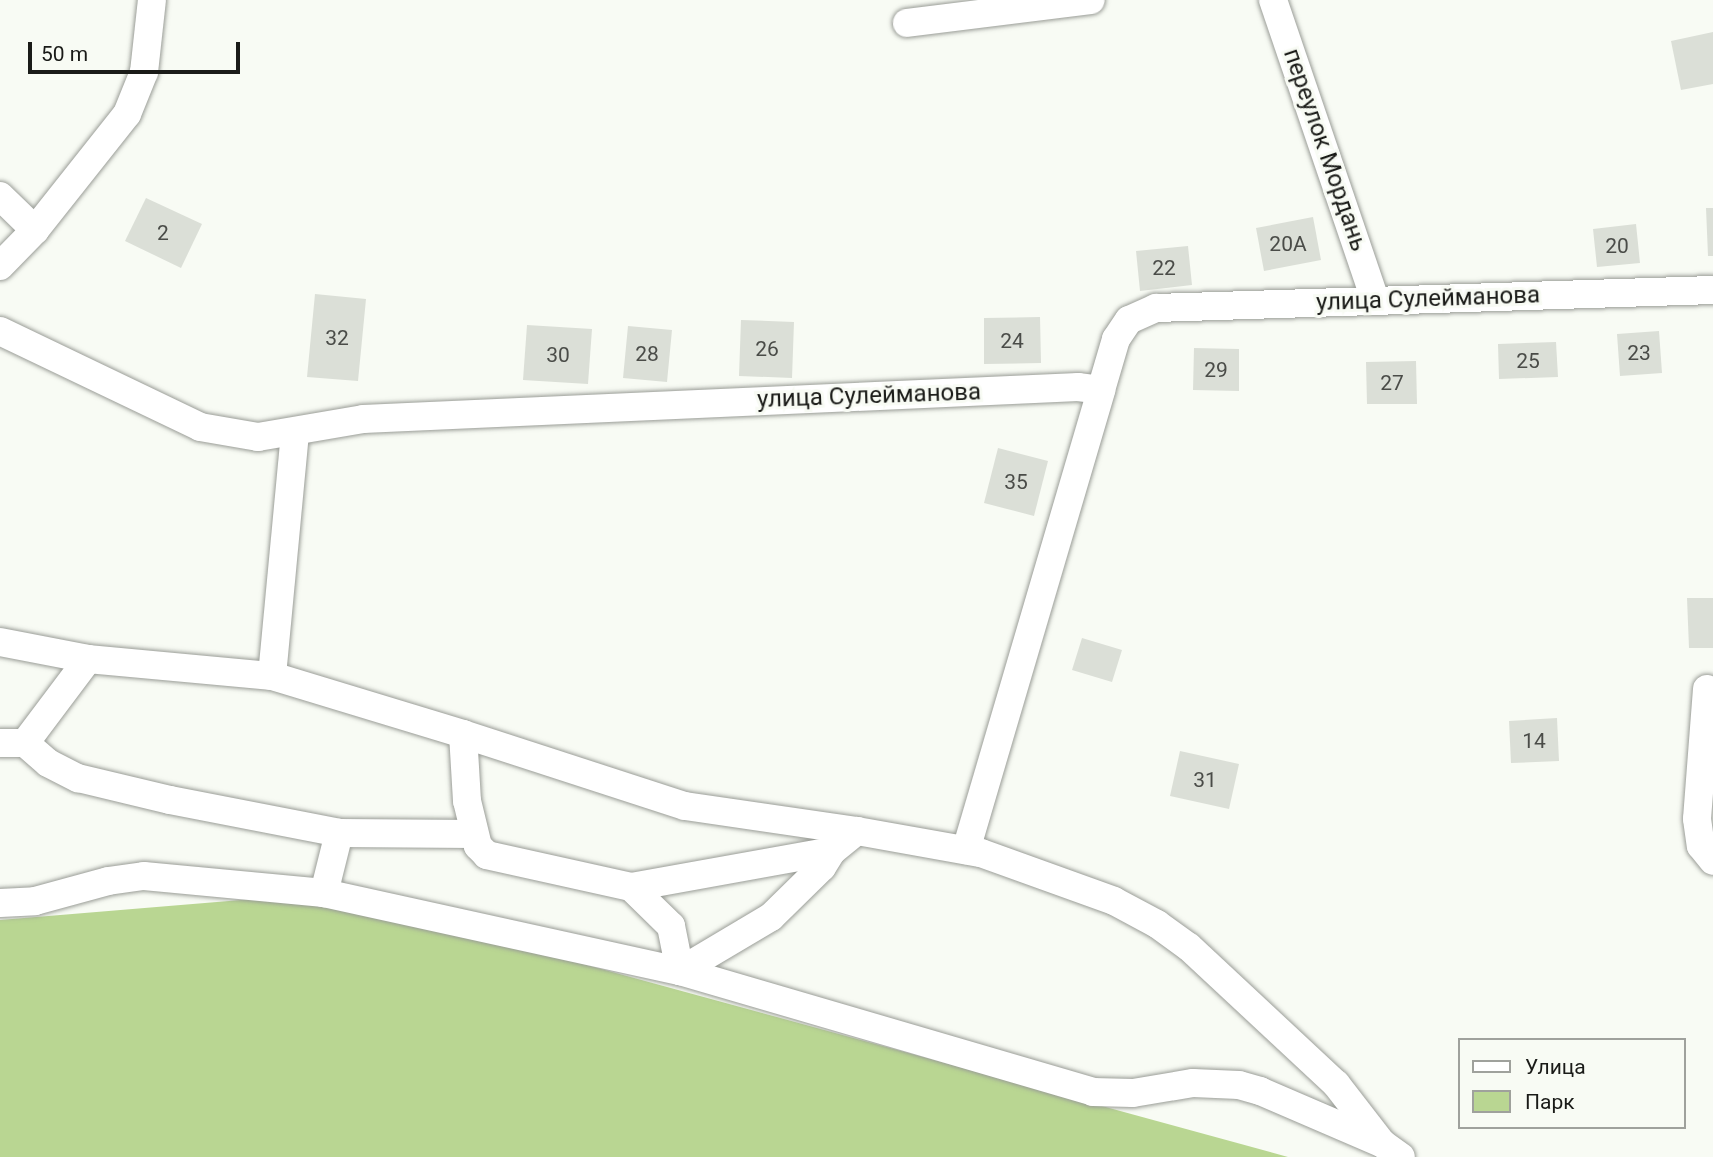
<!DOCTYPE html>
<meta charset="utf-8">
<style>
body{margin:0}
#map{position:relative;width:1713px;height:1157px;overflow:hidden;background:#f8fbf4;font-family:Roboto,sans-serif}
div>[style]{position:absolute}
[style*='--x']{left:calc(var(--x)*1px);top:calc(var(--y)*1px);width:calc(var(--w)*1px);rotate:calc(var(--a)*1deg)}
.green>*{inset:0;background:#b9d692}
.building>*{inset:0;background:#dbdfd7}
.roads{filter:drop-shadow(0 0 2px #9a9d97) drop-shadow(0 0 2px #9a9d97)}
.minor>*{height:28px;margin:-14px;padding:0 14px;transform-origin:14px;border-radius:14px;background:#fff}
span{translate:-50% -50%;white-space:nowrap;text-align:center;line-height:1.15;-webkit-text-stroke:6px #f8fbf4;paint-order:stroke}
.number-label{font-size:21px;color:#4a4c48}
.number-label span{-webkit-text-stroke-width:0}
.street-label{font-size:24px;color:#1a1b18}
.legend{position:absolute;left:1458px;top:1038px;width:228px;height:91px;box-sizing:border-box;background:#f8fbf4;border:2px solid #9fa19c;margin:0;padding:9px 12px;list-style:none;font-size:21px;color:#1a1b18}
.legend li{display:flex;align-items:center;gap:14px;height:35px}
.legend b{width:35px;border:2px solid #9fa19c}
.scale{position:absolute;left:28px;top:42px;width:212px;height:32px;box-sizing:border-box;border:4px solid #1a1b18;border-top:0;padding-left:9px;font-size:21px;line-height:24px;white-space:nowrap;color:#1a1b18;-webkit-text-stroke:5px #f8fbf4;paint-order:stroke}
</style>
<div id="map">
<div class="green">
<div style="clip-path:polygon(324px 893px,1288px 1157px,0 1157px,0 920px)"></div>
</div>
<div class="building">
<div style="clip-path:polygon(1713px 32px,1713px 84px,1681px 90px,1671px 41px)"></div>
<div style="clip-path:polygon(146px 198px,202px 224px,181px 268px,125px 241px)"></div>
<div style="clip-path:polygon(1706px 208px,1713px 208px,1713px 256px,1708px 256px)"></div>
<div style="clip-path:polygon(1313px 217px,1321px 260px,1264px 271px,1256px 228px)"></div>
<div style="clip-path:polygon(1636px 224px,1640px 263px,1597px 267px,1593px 229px)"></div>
<div style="clip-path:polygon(1188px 246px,1192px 285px,1140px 291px,1136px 251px)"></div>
<div style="clip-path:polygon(315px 294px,366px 299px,358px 381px,307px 377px)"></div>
<div style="clip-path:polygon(1040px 317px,1041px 363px,984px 364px,984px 318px)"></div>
<div style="clip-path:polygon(741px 320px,794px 322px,792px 378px,739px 376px)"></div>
<div style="clip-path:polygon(527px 325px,592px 329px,588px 384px,523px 380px)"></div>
<div style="clip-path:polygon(628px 326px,672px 330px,667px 382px,623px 378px)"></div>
<div style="clip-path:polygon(1659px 331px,1662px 373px,1620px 376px,1617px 334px)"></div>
<div style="clip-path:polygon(1556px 342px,1558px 377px,1499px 379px,1498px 344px)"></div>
<div style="clip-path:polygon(1194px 348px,1239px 349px,1239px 391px,1193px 390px)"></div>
<div style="clip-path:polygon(1416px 361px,1417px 404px,1367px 404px,1366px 362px)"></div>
<div style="clip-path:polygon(998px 448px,1048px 461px,1034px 516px,984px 503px)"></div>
<div style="clip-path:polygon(1687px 598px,1713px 598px,1713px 648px,1689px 648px)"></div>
<div style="clip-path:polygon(1082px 638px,1122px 650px,1112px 682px,1072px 670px)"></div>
<div style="clip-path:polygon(1557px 718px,1559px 761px,1511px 763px,1509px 721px)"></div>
<div style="clip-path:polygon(1180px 751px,1239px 764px,1229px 809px,1170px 796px)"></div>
</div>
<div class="roads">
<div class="minor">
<div style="--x:1273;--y:0;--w:317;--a:71.2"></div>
<div style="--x:907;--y:23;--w:185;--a:-7.1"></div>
<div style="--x:0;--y:196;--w:49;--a:44.2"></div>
<div style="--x:0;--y:266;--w:50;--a:-45.8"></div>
<div style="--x:35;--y:230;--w:148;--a:-51.6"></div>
<div style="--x:127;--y:114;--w:45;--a:-68"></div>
<div style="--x:144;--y:72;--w:72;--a:-83.7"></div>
<div style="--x:0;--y:331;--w:222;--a:25.6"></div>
<div style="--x:200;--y:427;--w:59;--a:9.8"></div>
<div style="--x:258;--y:437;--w:107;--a:-9.7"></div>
<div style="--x:363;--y:419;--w:716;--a:-2.56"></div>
<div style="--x:1078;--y:387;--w:23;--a:7"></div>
<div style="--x:1101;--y:390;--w:53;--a:-73.6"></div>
<div style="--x:1116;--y:339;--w:23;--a:-56"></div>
<div style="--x:1129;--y:320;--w:30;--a:-24"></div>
<div style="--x:1156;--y:308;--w:557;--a:-1.85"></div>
<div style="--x:0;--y:642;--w:90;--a:10.9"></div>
<div style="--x:272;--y:676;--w:244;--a:-84.6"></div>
<div style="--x:1707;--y:689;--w:130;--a:94.4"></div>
<div style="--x:1697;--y:819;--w:27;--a:82"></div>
<div style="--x:1701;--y:846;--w:19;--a:51"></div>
<div style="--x:0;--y:743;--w:25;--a:0"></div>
<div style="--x:25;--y:743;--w:105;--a:-53.1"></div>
<div style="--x:88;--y:659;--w:185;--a:5.3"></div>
<div style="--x:272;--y:676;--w:200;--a:16.9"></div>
<div style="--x:25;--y:743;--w:30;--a:41"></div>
<div style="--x:48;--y:763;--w:34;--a:27"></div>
<div style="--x:78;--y:778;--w:95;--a:13.4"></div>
<div style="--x:170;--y:800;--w:172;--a:11"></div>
<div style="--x:474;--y:834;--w:135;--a:-179.6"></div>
<div style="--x:339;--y:833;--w:62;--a:104"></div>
<div style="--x:324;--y:893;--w:364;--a:12.4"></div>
<div style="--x:680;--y:971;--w:430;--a:16.3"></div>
<div style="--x:1093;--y:1092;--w:40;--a:1.4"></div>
<div style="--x:1133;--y:1093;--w:61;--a:-9.5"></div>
<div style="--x:1193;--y:1083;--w:46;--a:2.5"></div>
<div style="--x:1239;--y:1085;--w:22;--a:16"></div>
<div style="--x:1260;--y:1091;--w:134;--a:23.3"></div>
<div style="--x:1383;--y:1144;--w:22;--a:36"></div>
<div style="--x:966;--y:850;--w:479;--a:-73.6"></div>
<div style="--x:832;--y:851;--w:204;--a:169.8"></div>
<div style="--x:631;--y:887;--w:56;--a:44.3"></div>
<div style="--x:671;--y:926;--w:46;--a:78.7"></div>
<div style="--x:680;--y:971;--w:106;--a:-30.7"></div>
<div style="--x:771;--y:917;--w:71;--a:-44.4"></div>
<div style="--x:822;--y:867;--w:19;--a:-58"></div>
<div style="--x:832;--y:851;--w:32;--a:-39"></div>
<div style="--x:857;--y:831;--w:126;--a:10.1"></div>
<div style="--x:981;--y:853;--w:141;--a:19.8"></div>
<div style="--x:1114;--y:901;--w:49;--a:28.1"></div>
<div style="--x:1157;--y:924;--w:39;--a:36"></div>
<div style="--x:1189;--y:947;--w:201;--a:43"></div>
<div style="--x:1336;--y:1084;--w:73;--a:52.2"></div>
<div style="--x:631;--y:887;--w:148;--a:-167.5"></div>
<div style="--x:487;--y:855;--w:13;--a:-135"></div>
<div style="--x:478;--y:846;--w:46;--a:-103.7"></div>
<div style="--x:467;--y:801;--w:67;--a:-93.4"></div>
<div style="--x:463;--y:734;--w:233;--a:18"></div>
<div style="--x:685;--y:806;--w:174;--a:8.3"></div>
<div style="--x:0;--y:903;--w:35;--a:-3"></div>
<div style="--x:35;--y:901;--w:76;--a:-15.3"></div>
<div style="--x:108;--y:881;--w:36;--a:-8"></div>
<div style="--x:144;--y:876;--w:181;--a:5.4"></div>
</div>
</div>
<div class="number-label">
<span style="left:163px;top:233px">2</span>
<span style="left:1288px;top:244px">20А</span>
<span style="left:1617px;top:246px">20</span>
<span style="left:1164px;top:268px">22</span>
<span style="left:337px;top:338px">32</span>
<span style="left:1012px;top:341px">24</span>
<span style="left:767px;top:349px">26</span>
<span style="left:1639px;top:353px">23</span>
<span style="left:647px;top:354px">28</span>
<span style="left:558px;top:355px">30</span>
<span style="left:1528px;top:361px">25</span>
<span style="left:1216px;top:370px">29</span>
<span style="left:1392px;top:383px">27</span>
<span style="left:1016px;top:482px">35</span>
<span style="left:1534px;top:741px">14</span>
<span style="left:1205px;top:780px">31</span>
</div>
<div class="street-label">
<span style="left:1325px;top:150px;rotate:71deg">переулок Мордань</span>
<span style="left:1428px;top:299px;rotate:-2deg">улица Сулейманова</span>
<span style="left:869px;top:396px;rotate:-2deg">улица Сулейманова</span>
</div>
<ul class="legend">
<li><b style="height:9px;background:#fff"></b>Улица</li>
<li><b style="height:19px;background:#b9d692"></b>Парк</li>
</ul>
<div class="scale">50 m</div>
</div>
